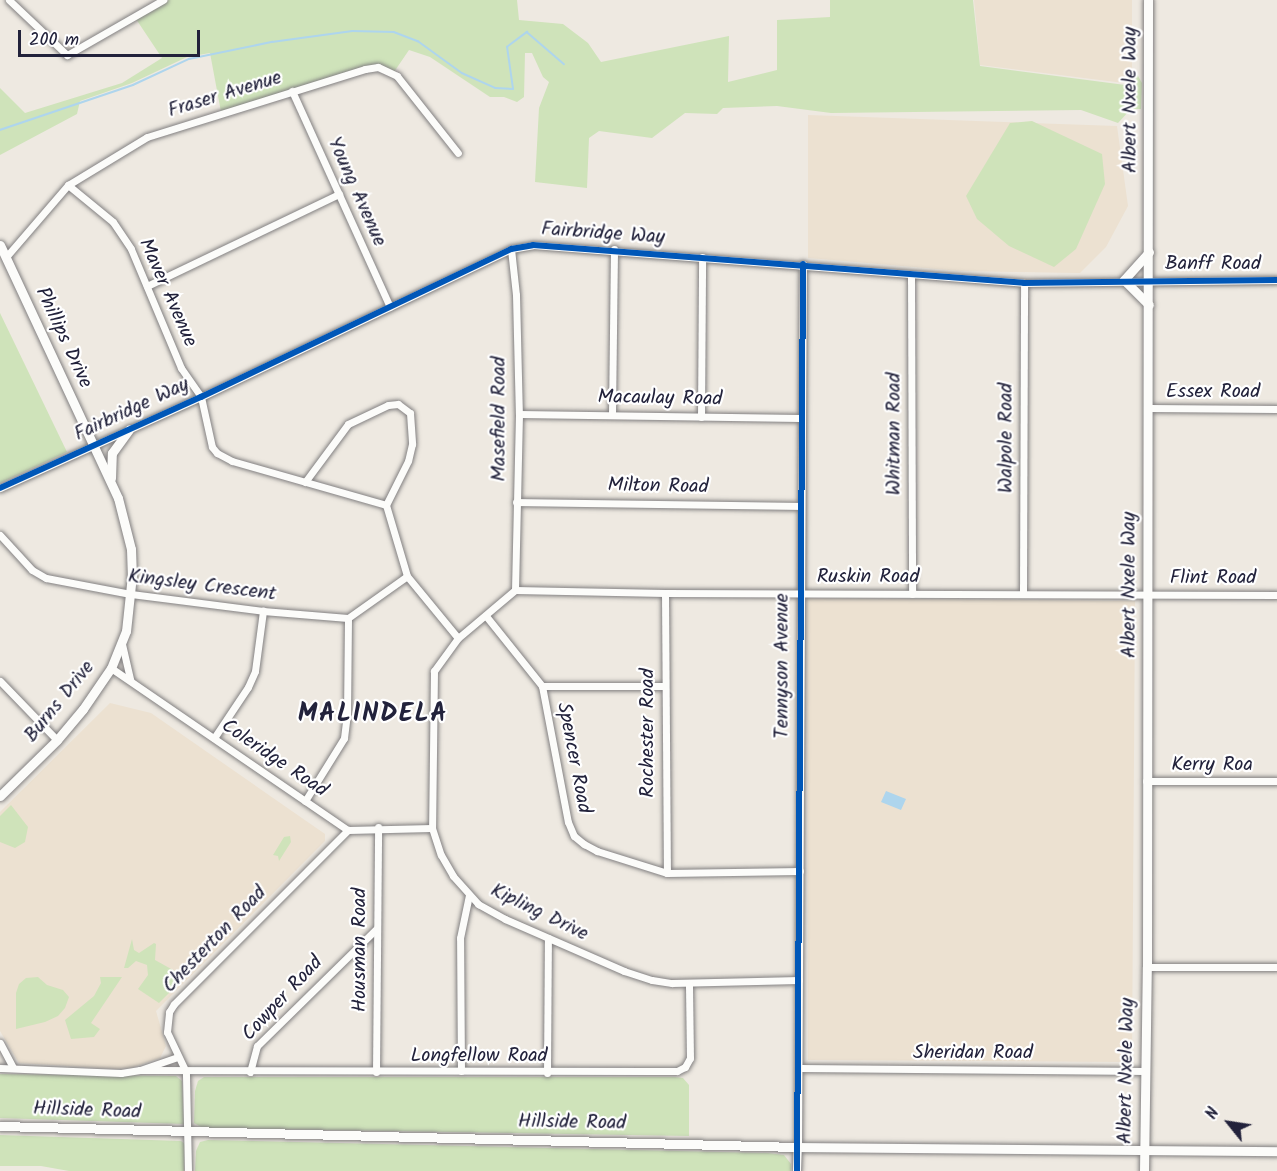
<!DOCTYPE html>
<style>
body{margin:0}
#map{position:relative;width:1277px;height:1171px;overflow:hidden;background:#eee9e1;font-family:Kalam,sans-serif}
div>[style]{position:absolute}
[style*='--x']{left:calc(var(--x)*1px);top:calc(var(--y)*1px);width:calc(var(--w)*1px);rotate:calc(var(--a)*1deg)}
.built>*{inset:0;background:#ece1d1}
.green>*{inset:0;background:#cfe3ba}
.water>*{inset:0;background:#aed5ed}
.stream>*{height:1.5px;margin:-0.75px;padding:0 0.75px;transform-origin:0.75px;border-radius:0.75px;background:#aed5ed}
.roads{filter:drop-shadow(0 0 2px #828081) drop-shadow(0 0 2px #828081)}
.minor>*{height:7px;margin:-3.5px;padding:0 3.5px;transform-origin:3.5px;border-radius:3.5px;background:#fcfcfa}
.tertiary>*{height:8px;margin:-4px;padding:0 4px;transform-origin:4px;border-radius:4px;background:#fcfcfa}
.secondary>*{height:9px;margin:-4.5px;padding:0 4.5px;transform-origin:4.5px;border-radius:4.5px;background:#fcfcfa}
.cycleway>*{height:6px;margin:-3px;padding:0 3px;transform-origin:3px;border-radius:3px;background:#0057b8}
span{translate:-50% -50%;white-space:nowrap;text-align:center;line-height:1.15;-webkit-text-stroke:4.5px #fff;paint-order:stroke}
.street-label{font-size:20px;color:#22223b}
.district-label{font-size:26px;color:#22223b;font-weight:700;letter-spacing:1.5px}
.north{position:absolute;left:1199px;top:1093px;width:60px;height:60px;-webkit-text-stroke:4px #fff;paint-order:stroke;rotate:300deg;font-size:16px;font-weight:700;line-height:24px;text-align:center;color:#22223b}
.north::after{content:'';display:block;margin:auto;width:21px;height:27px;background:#22223b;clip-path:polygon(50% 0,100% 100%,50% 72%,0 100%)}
.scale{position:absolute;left:18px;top:30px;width:182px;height:27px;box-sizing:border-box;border:3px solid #22223b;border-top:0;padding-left:8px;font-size:18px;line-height:21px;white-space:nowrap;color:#22223b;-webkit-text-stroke:4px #fff;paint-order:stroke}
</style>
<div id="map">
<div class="built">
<div style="clip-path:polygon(974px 0,1132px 0,1132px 84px,980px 65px)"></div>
<div style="clip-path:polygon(808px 115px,1117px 126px,1128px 206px,1106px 247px,1080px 273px,961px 271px,808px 258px)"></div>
<div style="clip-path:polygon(807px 598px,1135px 601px,1132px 1062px,808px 1060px)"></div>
<div style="clip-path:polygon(110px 703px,151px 713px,325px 834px,325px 841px,156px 1011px,166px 1046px,160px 1058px,131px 1068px,115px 1069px,19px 1063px,0 1031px,0 812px)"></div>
</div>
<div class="green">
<div style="clip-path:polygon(169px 0,517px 0,519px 20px,563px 24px,588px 43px,601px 62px,729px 36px,728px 82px,777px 70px,777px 20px,830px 17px,830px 0,973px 0,980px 66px,1133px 86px,1134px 69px,1142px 83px,1141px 109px,1131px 109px,1118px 123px,1081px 110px,831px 113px,777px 106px,723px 108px,717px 114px,685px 113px,652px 138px,599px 131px,589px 138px,587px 188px,535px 182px,539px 108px,549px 82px,543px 77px,532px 53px,525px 53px,524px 97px,517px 102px,504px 97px,490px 97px,430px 57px,409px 50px,394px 72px,379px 66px,221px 112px,210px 53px,187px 57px,132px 83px,80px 101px,77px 114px,0 155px,0 88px,25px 113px,122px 83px,162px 58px,136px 19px)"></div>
<div style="clip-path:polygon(1032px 121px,1102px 154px,1105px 184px,1076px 249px,1054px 267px,1009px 246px,977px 219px,966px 196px,1010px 123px)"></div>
<div style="clip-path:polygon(0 313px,67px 452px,0 483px)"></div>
<div style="clip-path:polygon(11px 805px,28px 827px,25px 842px,15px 848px,0 842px,0 816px)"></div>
<div style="clip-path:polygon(290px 836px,291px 842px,279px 861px,278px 856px,273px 855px,284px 837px)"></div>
<div style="clip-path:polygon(132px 939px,134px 950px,139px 953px,154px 943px,156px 944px,155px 960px,182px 975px,182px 980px,159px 1003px,138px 989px,148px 975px,147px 965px,136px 961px,128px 968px,124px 968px)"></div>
<div style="clip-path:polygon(38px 977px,47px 985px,63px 990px,69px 997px,65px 1008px,58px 1016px,45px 1022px,16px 1029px,16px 993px,19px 984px,26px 978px)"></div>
<div style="clip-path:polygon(100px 977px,122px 977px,91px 1023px,100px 1029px,94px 1037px,71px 1039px,65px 1020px,94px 996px,101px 983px)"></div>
<div style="clip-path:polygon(0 1074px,176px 1076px,182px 1081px,184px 1124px,0 1118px)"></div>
<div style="clip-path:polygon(204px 1077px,675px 1077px,683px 1078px,689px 1085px,689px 1136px,203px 1128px,194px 1123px,195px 1091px,198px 1081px)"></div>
<div style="clip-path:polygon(0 1135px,181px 1141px,185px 1144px,184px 1171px,69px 1171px,41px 1166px,0 1166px)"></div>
<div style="clip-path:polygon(208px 1140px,768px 1153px,784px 1155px,791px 1164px,791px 1171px,195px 1171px,196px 1151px,200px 1142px)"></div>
</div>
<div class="water">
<div style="clip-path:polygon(886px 791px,906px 799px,901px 810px,881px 802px)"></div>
</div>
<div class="stream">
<div style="--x:0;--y:130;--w:140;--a:-18.7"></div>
<div style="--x:133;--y:85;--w:62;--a:-24.9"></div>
<div style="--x:189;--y:59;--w:85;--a:-11.6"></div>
<div style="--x:272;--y:42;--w:81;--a:-7.8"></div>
<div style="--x:352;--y:31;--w:42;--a:1.4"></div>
<div style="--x:394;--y:32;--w:26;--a:21"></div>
<div style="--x:418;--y:41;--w:54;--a:36"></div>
<div style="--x:462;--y:73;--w:36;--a:24"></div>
<div style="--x:495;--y:88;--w:18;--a:3"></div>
<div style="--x:513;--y:89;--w:42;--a:-98.1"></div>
<div style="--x:507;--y:47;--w:25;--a:-37"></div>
<div style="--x:527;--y:32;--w:49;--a:40.9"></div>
</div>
<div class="roads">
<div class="minor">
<div style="--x:9;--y:0;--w:80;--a:43.5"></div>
<div style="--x:67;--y:55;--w:111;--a:-29.8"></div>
<div style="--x:292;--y:91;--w:237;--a:65.6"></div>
<div style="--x:68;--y:185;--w:58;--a:39.4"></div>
<div style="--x:113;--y:222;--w:32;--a:56"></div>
<div style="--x:131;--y:249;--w:129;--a:67.2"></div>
<div style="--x:181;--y:368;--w:35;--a:55"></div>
<div style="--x:201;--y:397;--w:51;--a:77.6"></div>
<div style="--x:212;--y:447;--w:8;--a:50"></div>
<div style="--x:217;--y:453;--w:17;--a:28"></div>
<div style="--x:232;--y:461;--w:160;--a:15.9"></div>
<div style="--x:386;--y:505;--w:74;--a:73.5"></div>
<div style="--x:407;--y:576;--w:80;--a:50.6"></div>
<div style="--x:511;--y:249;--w:46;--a:83.8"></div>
<div style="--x:516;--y:295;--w:119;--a:88.6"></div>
<div style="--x:519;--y:414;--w:176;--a:91.3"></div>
<div style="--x:6;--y:257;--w:95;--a:-49.3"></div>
<div style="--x:68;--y:185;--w:92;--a:-31.3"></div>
<div style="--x:147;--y:137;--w:228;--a:-17.3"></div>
<div style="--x:365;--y:69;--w:13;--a:-9"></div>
<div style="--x:378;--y:67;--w:21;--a:25"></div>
<div style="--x:397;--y:76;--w:98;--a:51.6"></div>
<div style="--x:911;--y:274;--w:320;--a:89.8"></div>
<div style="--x:147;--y:286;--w:213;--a:-25.6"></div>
<div style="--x:1149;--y:408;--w:128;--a:0.4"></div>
<div style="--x:519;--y:414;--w:281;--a:0.8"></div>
<div style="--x:612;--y:414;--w:165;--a:-89.3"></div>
<div style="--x:701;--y:417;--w:160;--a:-89.6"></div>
<div style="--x:305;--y:482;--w:72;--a:-53.4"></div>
<div style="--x:348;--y:424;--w:44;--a:-25.4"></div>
<div style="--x:388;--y:405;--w:10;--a:-6"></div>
<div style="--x:398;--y:404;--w:15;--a:37"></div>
<div style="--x:410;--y:413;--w:31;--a:86"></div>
<div style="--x:412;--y:444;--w:17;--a:103"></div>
<div style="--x:408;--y:461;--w:49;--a:116.6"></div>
<div style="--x:0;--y:488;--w:221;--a:-24.4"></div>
<div style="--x:201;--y:397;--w:344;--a:-25.5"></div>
<div style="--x:511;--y:249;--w:22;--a:-10"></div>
<div style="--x:533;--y:245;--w:492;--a:4.4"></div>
<div style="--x:1024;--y:283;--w:253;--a:-0.7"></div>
<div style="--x:516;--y:502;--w:284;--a:0.8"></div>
<div style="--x:0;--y:535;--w:47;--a:47.6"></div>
<div style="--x:32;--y:570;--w:16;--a:30"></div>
<div style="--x:46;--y:578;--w:86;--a:10.7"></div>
<div style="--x:131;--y:594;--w:133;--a:7.3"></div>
<div style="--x:263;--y:611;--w:85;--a:4.7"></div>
<div style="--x:348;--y:618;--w:72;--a:-35.4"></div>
<div style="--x:515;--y:590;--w:150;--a:1.1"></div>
<div style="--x:665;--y:593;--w:612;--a:0.19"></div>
<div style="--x:515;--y:590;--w:75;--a:139.9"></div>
<div style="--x:458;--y:638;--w:41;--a:126"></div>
<div style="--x:434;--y:671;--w:157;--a:90.7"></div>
<div style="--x:432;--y:828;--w:28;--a:72"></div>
<div style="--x:441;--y:855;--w:24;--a:60"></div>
<div style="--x:453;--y:876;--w:38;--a:48"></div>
<div style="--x:478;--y:904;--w:31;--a:29"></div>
<div style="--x:505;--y:919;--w:130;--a:23.6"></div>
<div style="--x:624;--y:971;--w:29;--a:18"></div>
<div style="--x:652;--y:980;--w:20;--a:9"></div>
<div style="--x:672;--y:983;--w:127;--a:-1.4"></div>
<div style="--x:665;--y:593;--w:280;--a:89.6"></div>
<div style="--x:1023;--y:593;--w:310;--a:-89.8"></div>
<div style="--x:486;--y:616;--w:90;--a:51.3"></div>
<div style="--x:542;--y:686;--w:138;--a:79.2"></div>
<div style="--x:568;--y:822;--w:15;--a:67"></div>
<div style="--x:574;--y:836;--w:13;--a:39"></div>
<div style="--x:584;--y:844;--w:15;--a:28"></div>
<div style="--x:597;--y:851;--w:73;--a:17.4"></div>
<div style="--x:667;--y:873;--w:133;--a:-0.9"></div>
<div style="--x:122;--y:644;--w:37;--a:77"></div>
<div style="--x:111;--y:668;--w:287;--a:34.4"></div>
<div style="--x:348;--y:830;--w:84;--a:-1.4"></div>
<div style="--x:0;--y:681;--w:82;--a:46"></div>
<div style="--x:542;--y:686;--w:122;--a:0"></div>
<div style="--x:214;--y:738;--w:61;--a:-56.3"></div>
<div style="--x:248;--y:687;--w:17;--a:-66"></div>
<div style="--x:255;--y:671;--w:61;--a:-82.4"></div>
<div style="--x:1146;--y:781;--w:131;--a:0"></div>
<div style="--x:305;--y:801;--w:74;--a:-58.2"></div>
<div style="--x:344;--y:738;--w:23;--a:-83"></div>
<div style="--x:347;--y:715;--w:97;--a:-89.4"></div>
<div style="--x:1147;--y:967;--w:130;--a:0"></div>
<div style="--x:0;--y:1043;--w:27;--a:62"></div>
<div style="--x:0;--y:1068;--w:121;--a:2.4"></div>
<div style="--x:121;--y:1073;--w:19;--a:-9"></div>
<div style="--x:140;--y:1070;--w:39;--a:-19"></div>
<div style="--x:799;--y:1068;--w:347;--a:0.5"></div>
<div style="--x:140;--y:1070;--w:537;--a:0.11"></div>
<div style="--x:677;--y:1071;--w:9;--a:-27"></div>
<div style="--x:685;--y:1067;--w:10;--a:-61"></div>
<div style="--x:690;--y:1058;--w:75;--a:-90.8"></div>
<div style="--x:461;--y:1071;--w:133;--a:-90.4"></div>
<div style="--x:460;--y:938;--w:44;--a:-78.2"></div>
<div style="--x:250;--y:1072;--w:27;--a:-75"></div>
<div style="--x:257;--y:1046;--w:167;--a:-44.5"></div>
<div style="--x:376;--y:1072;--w:245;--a:-89.5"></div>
<div style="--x:547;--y:1073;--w:135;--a:-89.6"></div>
<div style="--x:798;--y:1147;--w:883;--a:-89.68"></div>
<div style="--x:188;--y:1171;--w:99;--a:-91.2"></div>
<div style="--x:186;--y:1072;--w:44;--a:-115.4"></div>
<div style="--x:167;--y:1032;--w:20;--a:-84"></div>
<div style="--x:169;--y:1012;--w:9;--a:-58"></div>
<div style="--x:174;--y:1004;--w:246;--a:-45"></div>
</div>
<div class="tertiary">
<div style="--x:797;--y:1171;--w:24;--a:-88"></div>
</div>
<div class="secondary">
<div style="--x:0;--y:245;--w:279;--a:65"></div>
<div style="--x:118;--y:498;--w:53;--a:75.7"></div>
<div style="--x:131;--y:549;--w:26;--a:88"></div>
<div style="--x:132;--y:575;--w:56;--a:96.1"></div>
<div style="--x:126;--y:631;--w:40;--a:112"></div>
<div style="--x:111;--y:668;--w:50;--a:124.3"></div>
<div style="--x:83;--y:709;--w:40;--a:130"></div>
<div style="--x:57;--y:740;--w:80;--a:135.5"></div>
<div style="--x:1149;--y:252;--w:38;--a:132"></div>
<div style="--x:1124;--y:280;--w:35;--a:45"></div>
<div style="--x:111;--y:478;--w:25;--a:-88"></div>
<div style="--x:112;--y:453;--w:29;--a:-54"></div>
<div style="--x:0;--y:1126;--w:798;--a:1.51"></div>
<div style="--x:798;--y:1147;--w:479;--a:0.5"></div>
<div style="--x:1144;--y:1171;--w:204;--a:-89.2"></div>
<div style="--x:1147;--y:967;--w:967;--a:-89.94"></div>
</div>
</div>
<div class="cycleway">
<div style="--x:0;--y:488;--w:221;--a:-24.4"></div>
<div style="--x:201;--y:397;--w:344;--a:-25.5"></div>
<div style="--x:511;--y:249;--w:22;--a:-10"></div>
<div style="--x:533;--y:245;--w:492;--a:4.4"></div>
<div style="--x:1024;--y:283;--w:253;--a:-0.7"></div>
<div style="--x:797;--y:1171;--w:907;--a:-89.62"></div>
</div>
<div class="street-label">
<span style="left:225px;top:95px;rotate:-17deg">Fraser Avenue</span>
<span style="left:1131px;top:100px;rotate:-90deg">Albert Nxele Way</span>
<span style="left:356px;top:192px;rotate:66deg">Young Avenue</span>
<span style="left:603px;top:234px;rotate:4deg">Fairbridge Way</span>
<span style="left:1213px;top:264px">Banff Road</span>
<span style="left:167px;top:293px;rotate:66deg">Maver Avenue</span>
<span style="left:63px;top:338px;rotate:65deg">Phillips Drive</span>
<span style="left:1213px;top:392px">Essex Road</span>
<span style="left:660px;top:399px;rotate:1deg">Macaulay Road</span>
<span style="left:132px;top:410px;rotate:-25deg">Fairbridge Way</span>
<span style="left:500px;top:419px;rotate:-90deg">Masefield Road</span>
<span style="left:895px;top:434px;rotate:-90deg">Whitman Road</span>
<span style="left:1007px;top:438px;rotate:-90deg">Walpole Road</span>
<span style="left:658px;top:487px;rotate:1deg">Milton Road</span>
<span style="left:868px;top:577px">Ruskin Road</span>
<span style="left:1213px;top:578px">Flint Road</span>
<span style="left:1130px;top:585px;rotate:-90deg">Albert Nxele Way</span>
<span style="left:202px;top:586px;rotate:7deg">Kingsley Crescent</span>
<span style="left:783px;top:666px;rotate:-90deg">Tennyson Avenue</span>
<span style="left:60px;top:702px;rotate:-51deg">Burns Drive</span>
<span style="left:648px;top:733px;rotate:-90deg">Rochester Road</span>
<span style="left:573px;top:758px;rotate:79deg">Spencer Road</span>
<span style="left:274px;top:759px;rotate:34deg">Coleridge Road</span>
<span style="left:1212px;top:765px">Kerry Roa</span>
<span style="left:539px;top:913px;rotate:26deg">Kipling Drive</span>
<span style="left:215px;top:940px;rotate:-46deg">Chesterton Road</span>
<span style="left:360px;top:950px;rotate:-90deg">Housman Road</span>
<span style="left:283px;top:999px;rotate:-47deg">Cowper Road</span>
<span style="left:973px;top:1053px">Sheridan Road</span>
<span style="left:479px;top:1056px">Longfellow Road</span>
<span style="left:1127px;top:1071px;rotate:-89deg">Albert Nxele Way</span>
<span style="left:87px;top:1111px;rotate:2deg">Hillside Road</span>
<span style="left:572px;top:1123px;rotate:1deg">Hillside Road</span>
</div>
<div class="district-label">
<span style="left:373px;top:715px">MALINDELA</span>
</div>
<div class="north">N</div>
<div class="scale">200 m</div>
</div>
